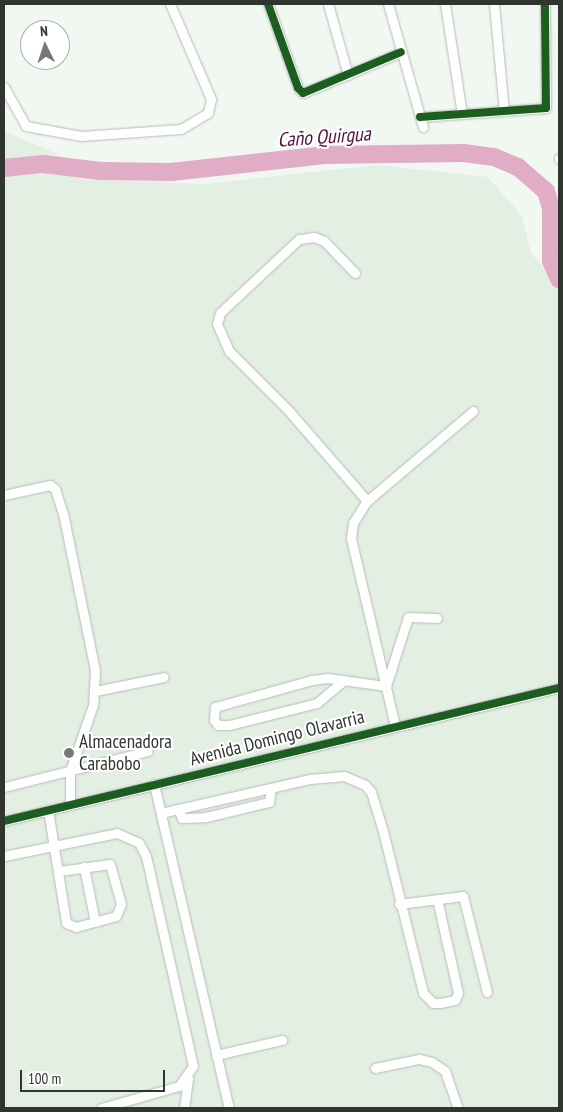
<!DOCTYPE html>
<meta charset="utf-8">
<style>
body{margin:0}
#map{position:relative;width:563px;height:1112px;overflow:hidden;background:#f1f7f1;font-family:"PT Sans Narrow",sans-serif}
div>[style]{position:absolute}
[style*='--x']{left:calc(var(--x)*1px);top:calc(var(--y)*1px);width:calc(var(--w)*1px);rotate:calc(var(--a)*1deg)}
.built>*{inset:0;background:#e3efe3}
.river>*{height:18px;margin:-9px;padding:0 9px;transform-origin:9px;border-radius:9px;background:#e0acc6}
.roads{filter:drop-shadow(0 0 1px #b7bbb7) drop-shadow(0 0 1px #b7bbb7)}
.minor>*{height:9px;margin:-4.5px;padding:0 4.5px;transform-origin:4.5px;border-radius:4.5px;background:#fdfefd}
.cycleway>*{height:8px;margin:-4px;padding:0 4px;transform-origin:4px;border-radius:4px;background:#1b5e20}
.dots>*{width:14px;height:14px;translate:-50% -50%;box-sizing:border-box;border:2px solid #fff;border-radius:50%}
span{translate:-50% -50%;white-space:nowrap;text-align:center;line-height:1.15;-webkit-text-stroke:4px #fff;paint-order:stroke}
.street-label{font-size:19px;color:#303530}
.poi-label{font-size:19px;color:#303530}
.left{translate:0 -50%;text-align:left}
.water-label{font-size:20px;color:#54103a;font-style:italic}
.frame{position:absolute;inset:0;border:5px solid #303530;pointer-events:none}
.north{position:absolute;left:20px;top:20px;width:50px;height:50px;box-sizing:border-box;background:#fff;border:1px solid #acaeac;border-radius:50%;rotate:356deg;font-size:14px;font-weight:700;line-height:20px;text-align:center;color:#303530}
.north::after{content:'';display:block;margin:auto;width:18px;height:22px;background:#747974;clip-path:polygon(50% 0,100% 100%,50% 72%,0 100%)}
.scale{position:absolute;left:20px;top:1070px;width:145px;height:22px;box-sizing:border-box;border:2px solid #303530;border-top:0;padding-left:6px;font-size:15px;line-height:18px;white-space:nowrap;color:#303530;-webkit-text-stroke:4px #fff;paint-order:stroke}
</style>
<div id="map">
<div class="built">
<div style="clip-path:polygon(4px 131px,55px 153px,81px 179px,205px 184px,378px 165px,488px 177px,522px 216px,531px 253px,559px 286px,559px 1108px,4px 1108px)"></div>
</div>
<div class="river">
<div style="--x:4;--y:168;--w:39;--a:-6"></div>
<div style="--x:43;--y:164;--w:58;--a:6.9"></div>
<div style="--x:101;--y:171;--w:70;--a:0.8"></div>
<div style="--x:171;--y:172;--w:154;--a:-6.3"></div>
<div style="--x:324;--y:155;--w:140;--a:-0.8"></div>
<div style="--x:464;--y:153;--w:30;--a:8"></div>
<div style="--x:494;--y:157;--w:26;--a:23"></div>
<div style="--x:518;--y:167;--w:37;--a:41"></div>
<div style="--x:546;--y:191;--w:19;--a:74"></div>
<div style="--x:551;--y:209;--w:52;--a:90"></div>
<div style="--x:551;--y:261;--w:20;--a:66"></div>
</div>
<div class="roads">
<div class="minor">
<div style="--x:268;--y:4;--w:89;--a:70.3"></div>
<div style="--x:298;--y:88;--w:7;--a:45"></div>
<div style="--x:303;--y:93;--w:106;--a:-22.7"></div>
<div style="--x:328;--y:4;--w:74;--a:74.3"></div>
<div style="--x:388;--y:4;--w:128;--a:74.1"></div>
<div style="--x:445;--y:4;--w:111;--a:81.2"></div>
<div style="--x:494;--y:4;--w:107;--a:84.7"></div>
<div style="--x:4;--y:87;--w:45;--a:60.6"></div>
<div style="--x:26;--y:126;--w:56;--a:10.3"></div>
<div style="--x:81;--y:136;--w:100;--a:-4"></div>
<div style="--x:181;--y:129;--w:31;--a:-31"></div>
<div style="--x:208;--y:113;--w:14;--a:-78"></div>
<div style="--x:211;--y:99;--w:103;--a:-113.3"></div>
<div style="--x:420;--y:117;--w:126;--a:-4.1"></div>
<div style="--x:546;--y:108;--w:104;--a:-90.6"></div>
<div style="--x:559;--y:158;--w:1;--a:90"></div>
<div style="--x:355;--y:273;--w:45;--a:-134.1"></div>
<div style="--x:324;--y:241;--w:11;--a:-158"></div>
<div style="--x:314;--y:237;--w:15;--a:172"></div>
<div style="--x:299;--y:239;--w:108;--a:136.9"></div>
<div style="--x:220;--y:313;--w:11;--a:105"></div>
<div style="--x:217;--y:324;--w:30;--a:66"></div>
<div style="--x:229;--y:351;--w:83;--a:45"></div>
<div style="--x:288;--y:410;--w:121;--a:49"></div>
<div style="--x:4;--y:495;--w:47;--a:-12.3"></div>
<div style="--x:50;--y:485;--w:6;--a:39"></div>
<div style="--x:55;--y:489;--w:25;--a:72"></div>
<div style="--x:63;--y:513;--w:160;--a:78.5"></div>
<div style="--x:95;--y:670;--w:35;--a:93"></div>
<div style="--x:93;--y:705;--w:70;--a:109.2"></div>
<div style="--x:70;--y:771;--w:33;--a:90"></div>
<div style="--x:343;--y:681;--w:34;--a:140"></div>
<div style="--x:317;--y:703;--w:91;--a:166"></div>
<div style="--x:229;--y:725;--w:11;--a:180"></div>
<div style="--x:218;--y:725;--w:6;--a:-129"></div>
<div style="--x:214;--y:720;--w:13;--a:-86"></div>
<div style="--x:215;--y:707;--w:101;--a:-15.6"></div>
<div style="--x:312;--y:680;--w:16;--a:-7"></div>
<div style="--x:328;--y:678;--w:59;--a:7.9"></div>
<div style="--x:386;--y:686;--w:72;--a:-72.3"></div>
<div style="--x:408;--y:617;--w:29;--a:2"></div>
<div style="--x:95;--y:691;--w:70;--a:-11.5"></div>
<div style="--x:395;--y:726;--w:193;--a:-103.2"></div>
<div style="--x:351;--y:538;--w:15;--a:-82"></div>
<div style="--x:353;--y:523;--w:26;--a:-58"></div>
<div style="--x:367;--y:501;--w:139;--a:-40.3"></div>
<div style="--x:154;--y:784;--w:333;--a:77"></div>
<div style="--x:4;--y:787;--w:148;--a:-14"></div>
<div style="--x:178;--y:809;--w:10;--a:66"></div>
<div style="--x:182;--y:818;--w:24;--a:-2"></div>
<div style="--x:206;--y:817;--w:65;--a:-13.4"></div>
<div style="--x:269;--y:802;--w:14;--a:-82"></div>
<div style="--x:48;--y:810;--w:114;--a:80.9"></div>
<div style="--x:66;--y:923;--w:11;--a:22"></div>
<div style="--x:76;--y:927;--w:41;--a:-15.4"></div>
<div style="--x:116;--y:916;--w:13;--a:-67"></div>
<div style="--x:121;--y:904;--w:41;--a:-105.4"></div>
<div style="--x:110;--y:864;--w:51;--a:172.2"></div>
<div style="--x:161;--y:813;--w:153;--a:-12.9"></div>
<div style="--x:310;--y:779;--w:34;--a:-5"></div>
<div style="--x:344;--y:776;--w:23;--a:23"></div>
<div style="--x:365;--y:785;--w:9;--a:49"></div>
<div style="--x:371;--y:792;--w:41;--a:72.9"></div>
<div style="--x:383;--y:831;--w:167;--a:76.1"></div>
<div style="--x:423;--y:993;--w:14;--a:45"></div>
<div style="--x:433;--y:1003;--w:7;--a:0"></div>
<div style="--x:440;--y:1003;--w:15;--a:-11"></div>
<div style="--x:455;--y:1000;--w:8;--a:-67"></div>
<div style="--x:458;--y:993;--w:96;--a:-102.6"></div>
<div style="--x:4;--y:821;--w:571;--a:-13.48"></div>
<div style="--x:4;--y:856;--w:115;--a:-11.5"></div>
<div style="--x:117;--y:833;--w:24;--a:24"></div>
<div style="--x:139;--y:843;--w:15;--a:62"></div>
<div style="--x:146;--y:856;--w:215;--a:77.4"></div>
<div style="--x:193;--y:1066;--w:24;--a:125"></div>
<div style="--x:179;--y:1086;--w:81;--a:164.2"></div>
<div style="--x:84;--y:867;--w:56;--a:78.7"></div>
<div style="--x:399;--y:904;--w:64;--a:-7.1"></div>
<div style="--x:463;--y:896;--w:99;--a:76"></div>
<div style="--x:216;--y:1055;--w:68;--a:-12.8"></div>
<div style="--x:375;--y:1068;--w:45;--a:-11.6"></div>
<div style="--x:419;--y:1059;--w:13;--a:13"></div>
<div style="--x:432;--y:1062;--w:16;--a:35"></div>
<div style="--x:445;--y:1071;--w:39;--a:71"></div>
<div style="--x:184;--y:1108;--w:30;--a:-82"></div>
</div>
</div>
<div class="cycleway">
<div style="--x:268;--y:4;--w:89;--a:70.3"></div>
<div style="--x:298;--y:88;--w:7;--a:45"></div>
<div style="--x:303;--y:93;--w:106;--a:-22.7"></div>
<div style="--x:420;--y:117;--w:126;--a:-4.1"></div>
<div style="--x:546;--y:108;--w:104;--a:-90.6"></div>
<div style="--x:4;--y:821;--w:571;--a:-13.48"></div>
</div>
<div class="dots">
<div style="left:69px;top:753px;background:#747974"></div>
</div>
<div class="street-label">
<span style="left:277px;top:738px;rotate:-14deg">Avenida Domingo Olavarria</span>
</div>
<div class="poi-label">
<span class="left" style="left:79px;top:753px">Almacenadora<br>Carabobo</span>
</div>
<div class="water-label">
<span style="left:324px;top:137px;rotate:-4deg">Caño Quirgua</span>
</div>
<div class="frame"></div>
<div class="north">N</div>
<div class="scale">100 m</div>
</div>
